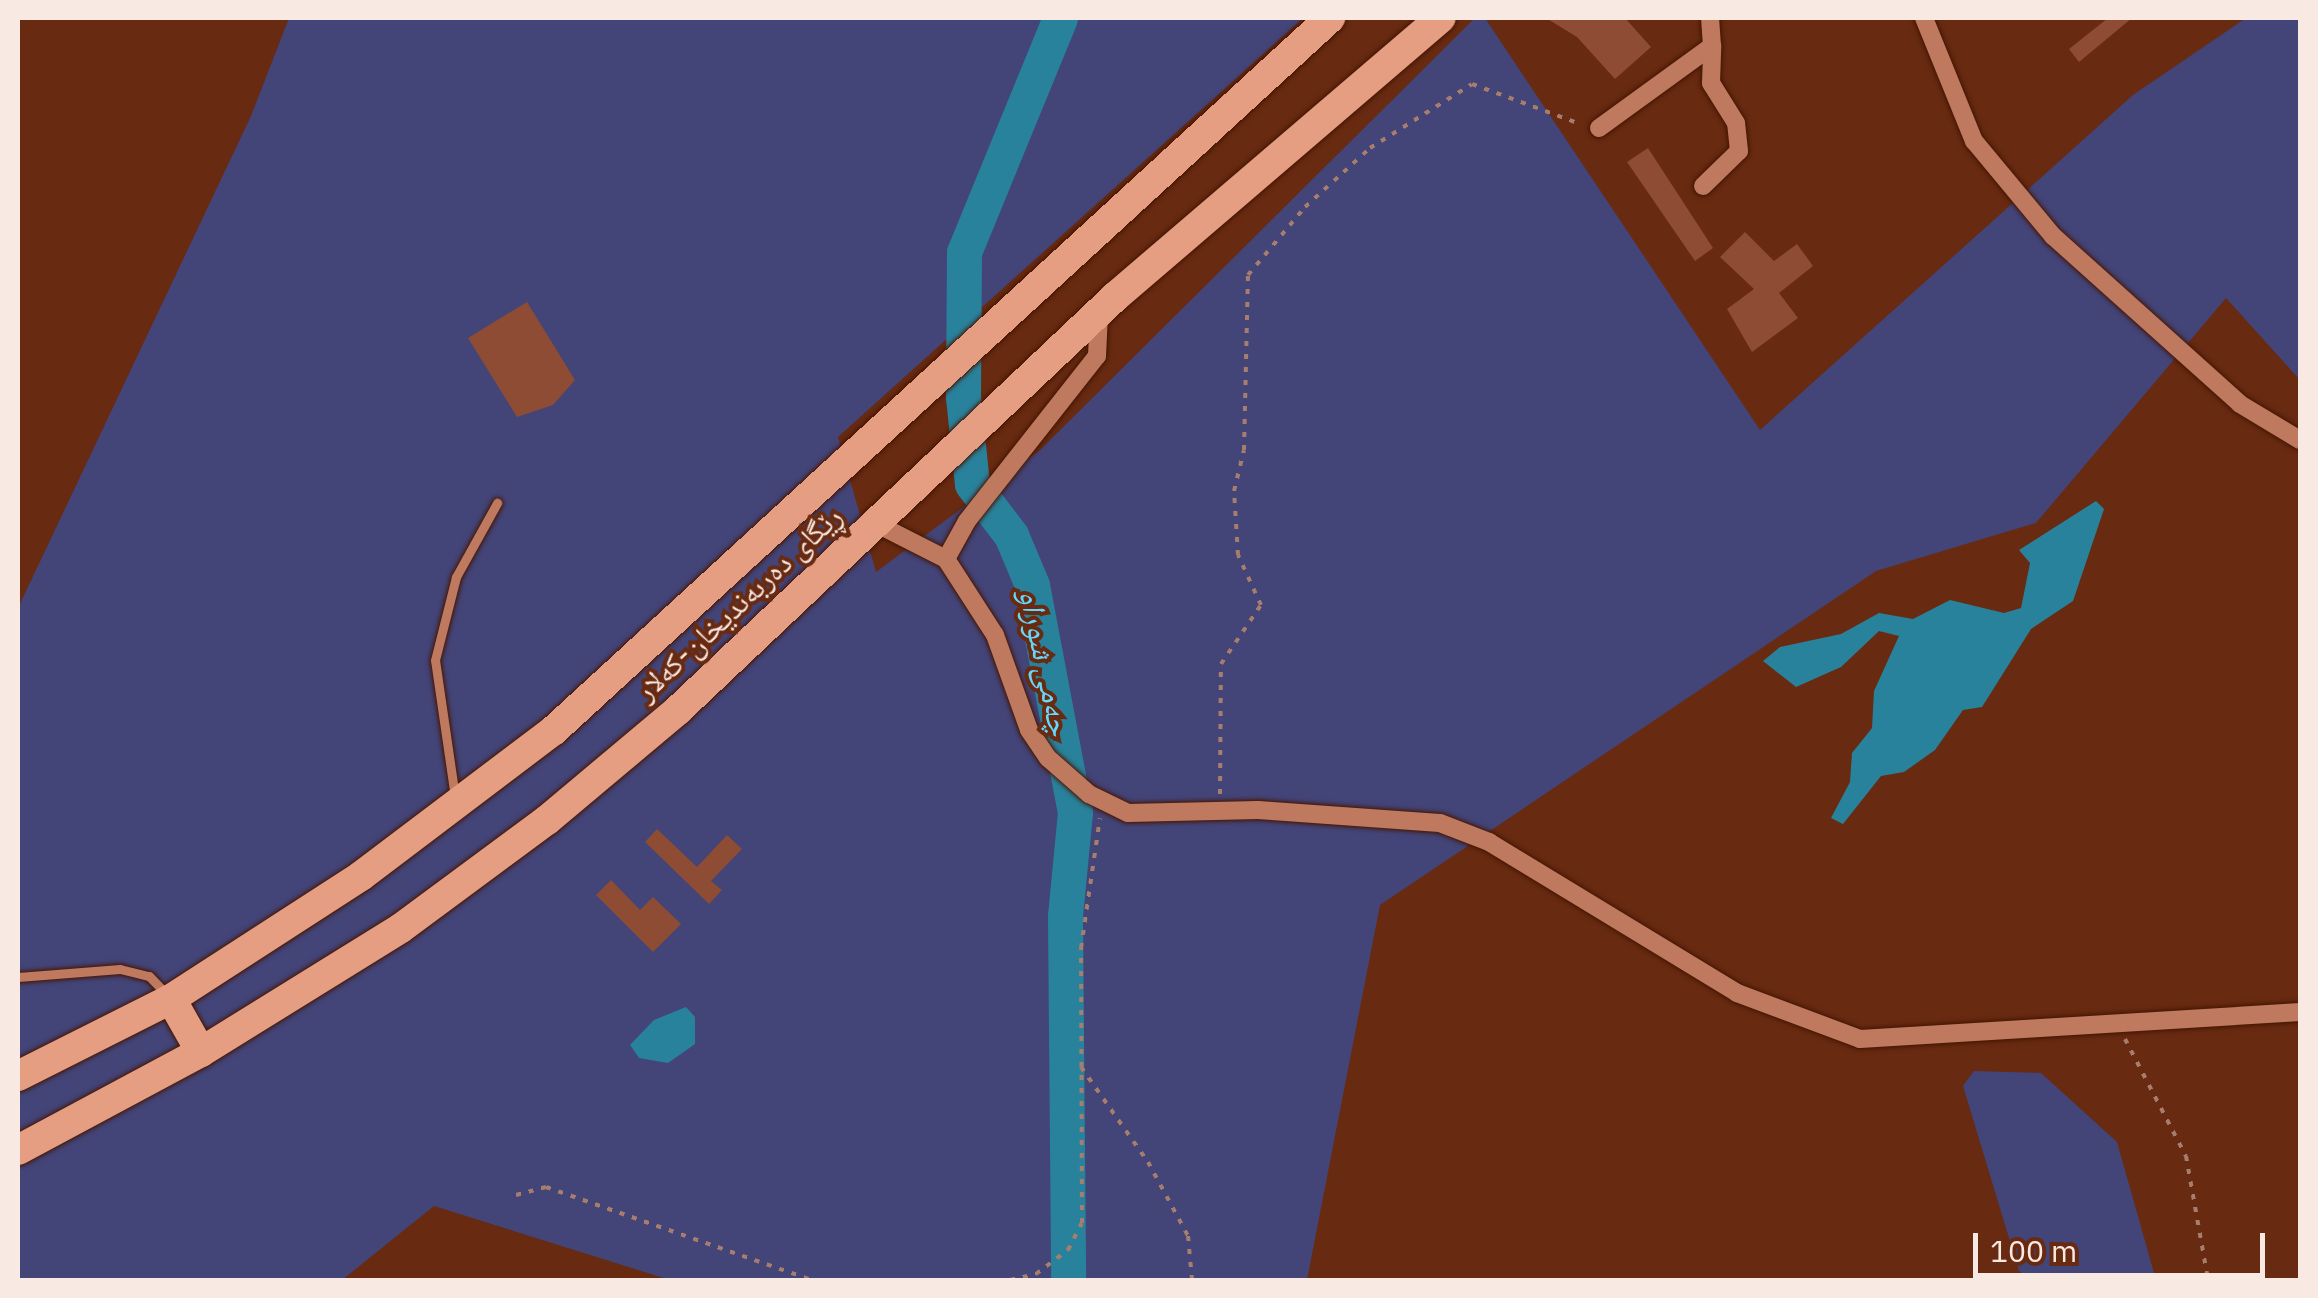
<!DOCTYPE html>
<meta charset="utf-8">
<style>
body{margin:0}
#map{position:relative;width:2318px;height:1298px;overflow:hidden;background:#682a11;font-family:"IBM Plex Sans","Noto Naskh Arabic",sans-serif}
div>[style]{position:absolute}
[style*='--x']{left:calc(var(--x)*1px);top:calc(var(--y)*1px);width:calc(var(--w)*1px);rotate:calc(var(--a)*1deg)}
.green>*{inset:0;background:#434478}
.water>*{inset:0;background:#29829c}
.river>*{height:35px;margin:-17.5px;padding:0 17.5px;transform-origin:17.5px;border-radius:17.5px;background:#29829c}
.building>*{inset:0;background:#8d4c33}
.path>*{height:4px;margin-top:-2px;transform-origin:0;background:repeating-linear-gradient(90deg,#a77e6d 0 5px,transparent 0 13px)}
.roads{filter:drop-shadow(0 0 2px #441603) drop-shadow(0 0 2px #441603)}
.lane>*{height:9px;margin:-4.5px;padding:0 4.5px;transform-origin:4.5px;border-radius:4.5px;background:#bf795f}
.street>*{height:18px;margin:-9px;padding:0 9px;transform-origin:9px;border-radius:9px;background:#bf795f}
.highway>*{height:30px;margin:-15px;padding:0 15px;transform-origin:15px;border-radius:15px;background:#e69e83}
span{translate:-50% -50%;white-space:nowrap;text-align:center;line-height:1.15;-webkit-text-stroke:8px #682a11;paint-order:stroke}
.street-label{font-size:30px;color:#f9e9e3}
.water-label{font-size:32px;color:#65d7fb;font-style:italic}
.frame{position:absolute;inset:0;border:20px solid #f9e9e3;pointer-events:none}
.scale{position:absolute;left:1973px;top:1233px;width:292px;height:45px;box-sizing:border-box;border:5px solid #f9e9e3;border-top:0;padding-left:12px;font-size:30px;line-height:35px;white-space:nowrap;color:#f9e9e3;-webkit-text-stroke:8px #682a11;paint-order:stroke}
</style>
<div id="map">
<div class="green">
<div style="clip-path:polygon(289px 18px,1303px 18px,838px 437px,876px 572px,1040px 450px,1475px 18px,1485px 18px,1760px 430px,2133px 95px,2246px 18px,2300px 18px,2300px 380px,2226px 298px,2036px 523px,1876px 571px,1380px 905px,1307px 1280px,670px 1280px,434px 1206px,342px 1280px,18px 1280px,18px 608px,251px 116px)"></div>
<div style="clip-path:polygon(1974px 1071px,2041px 1073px,2117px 1142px,2156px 1280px,2030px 1280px,2019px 1271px,1963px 1086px)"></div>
</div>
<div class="water">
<div style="clip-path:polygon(2096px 501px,2104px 509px,2073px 601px,2031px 629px,1982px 707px,1963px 710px,1935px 750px,1904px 772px,1881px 776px,1843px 824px,1831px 818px,1850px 782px,1852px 753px,1872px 728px,1874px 691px,1899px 636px,1879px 631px,1841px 667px,1796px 687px,1763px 661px,1780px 647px,1841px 634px,1879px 613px,1913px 619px,1950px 600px,2004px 613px,2021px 608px,2030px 563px,2019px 550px)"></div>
<div style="clip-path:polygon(686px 1007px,695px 1017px,695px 1044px,668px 1063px,639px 1058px,630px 1045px,654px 1020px)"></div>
</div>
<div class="river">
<div style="--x:1060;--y:18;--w:253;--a:112.3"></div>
<div style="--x:964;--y:252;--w:145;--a:90.4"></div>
<div style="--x:963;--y:397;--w:87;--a:84.1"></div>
<div style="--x:972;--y:484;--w:64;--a:52.6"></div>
<div style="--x:1011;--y:535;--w:54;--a:67.2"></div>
<div style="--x:1032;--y:585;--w:231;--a:79.3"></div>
<div style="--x:1075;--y:812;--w:104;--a:95.5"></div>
<div style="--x:1065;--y:916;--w:364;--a:89.5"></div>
</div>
<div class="building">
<div style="clip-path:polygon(1546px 18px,1625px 18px,1651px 47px,1615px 79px,1577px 37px)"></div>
<div style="clip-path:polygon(2108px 18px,2132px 18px,2079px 62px,2069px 49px)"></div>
<div style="clip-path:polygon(1648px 148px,1713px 248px,1695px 261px,1627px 162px)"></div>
<div style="clip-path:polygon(1745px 232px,1774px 261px,1797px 244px,1813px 266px,1779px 293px,1798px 318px,1752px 352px,1727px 309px,1754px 289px,1720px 257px)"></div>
<div style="clip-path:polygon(527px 302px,575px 380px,553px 405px,517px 417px,468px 338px)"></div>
<div style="clip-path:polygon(657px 829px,697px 867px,727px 835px,742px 849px,711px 881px,722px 890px,709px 904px,645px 842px)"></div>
<div style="clip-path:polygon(611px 880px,640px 910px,653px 897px,681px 924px,653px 952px,596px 895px)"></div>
</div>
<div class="path">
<div style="--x:1220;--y:794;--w:130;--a:-89.6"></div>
<div style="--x:1221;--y:664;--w:71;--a:-55.9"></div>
<div style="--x:1261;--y:605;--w:55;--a:-114.7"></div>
<div style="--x:1238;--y:555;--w:64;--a:-93.6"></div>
<div style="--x:1234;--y:491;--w:42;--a:-76.3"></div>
<div style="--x:1244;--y:450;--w:175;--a:-88.7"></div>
<div style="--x:1248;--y:275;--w:89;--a:-50"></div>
<div style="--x:1305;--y:207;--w:88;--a:-42.2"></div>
<div style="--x:1370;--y:148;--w:120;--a:-32.1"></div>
<div style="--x:1472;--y:84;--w:115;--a:20.3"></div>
<div style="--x:2125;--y:1039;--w:132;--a:62.5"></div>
<div style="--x:2186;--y:1156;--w:126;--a:79.9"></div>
<div style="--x:1081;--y:1067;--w:116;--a:54.8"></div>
<div style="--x:1148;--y:1162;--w:84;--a:61.6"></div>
<div style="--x:1188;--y:1236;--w:44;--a:84.8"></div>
<div style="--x:516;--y:1195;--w:31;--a:-15"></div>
<div style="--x:546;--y:1187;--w:282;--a:19.3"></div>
<div style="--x:1010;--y:1280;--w:27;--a:-13"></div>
<div style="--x:1036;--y:1274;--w:40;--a:-37"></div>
<div style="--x:1068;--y:1250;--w:30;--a:-63"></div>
<div style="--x:1082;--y:1223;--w:275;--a:-90.2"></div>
<div style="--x:1081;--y:948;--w:131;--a:-81.7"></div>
</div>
<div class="roads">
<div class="lane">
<div style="--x:455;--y:797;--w:138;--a:-98.3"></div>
<div style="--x:435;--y:660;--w:86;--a:-75.8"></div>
<div style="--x:456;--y:577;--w:85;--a:-61"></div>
<div style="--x:18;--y:977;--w:102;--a:-4.5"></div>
<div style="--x:120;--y:969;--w:30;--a:14"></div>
<div style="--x:149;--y:976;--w:29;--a:46"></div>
</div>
<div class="street">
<div style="--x:1924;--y:18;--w:133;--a:67.9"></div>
<div style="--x:1974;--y:141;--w:124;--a:50.3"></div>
<div style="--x:2053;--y:236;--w:251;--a:41.9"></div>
<div style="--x:2240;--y:404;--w:70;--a:31"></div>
<div style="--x:1599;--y:128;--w:140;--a:-36"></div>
<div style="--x:1712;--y:46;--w:28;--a:-94"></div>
<div style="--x:1703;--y:186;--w:50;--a:-44.2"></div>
<div style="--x:1739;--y:151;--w:28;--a:-96"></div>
<div style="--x:1736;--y:123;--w:47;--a:-122"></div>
<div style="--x:1711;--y:83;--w:37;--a:-88"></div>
<div style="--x:875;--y:523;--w:80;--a:26.9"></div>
<div style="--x:946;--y:559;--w:90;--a:57.2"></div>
<div style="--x:995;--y:635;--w:101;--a:70.3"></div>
<div style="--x:1029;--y:730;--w:34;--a:56"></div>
<div style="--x:1048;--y:758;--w:55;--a:41.3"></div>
<div style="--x:1089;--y:794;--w:43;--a:26"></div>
<div style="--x:1128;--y:813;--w:130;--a:-1.3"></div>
<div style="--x:1258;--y:810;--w:182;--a:4.1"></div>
<div style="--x:1440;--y:823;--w:53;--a:21.2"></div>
<div style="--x:1489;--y:842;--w:290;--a:31.3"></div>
<div style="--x:1737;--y:993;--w:131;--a:20.5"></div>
<div style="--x:1860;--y:1039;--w:441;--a:-3.5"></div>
<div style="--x:946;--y:559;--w:43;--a:-61.1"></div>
<div style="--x:967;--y:521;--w:210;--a:-51.8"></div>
<div style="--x:1097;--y:356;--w:43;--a:-87.3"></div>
</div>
<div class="highway">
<div style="--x:171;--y:999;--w:61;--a:60.5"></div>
<div style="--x:18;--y:1076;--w:171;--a:-26.7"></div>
<div style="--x:171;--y:999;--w:226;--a:-32.9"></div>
<div style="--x:361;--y:876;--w:241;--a:-37.1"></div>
<div style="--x:553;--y:731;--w:1055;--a:-42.54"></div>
<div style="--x:18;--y:1150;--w:208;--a:-28.2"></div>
<div style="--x:201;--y:1052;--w:235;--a:-31.8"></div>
<div style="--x:401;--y:928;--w:182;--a:-36.5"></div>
<div style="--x:547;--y:820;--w:171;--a:-40"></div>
<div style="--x:678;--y:710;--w:601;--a:-43.38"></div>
<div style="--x:1115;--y:297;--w:429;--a:-40.6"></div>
</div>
</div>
<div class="street-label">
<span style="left:738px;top:603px;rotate:-43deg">ڕێگای دەربەندیخان-کەلار</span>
</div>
<div class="water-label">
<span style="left:1046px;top:662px;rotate:78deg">چەمی شوراو</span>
</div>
<div class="frame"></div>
<div class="scale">100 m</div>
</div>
